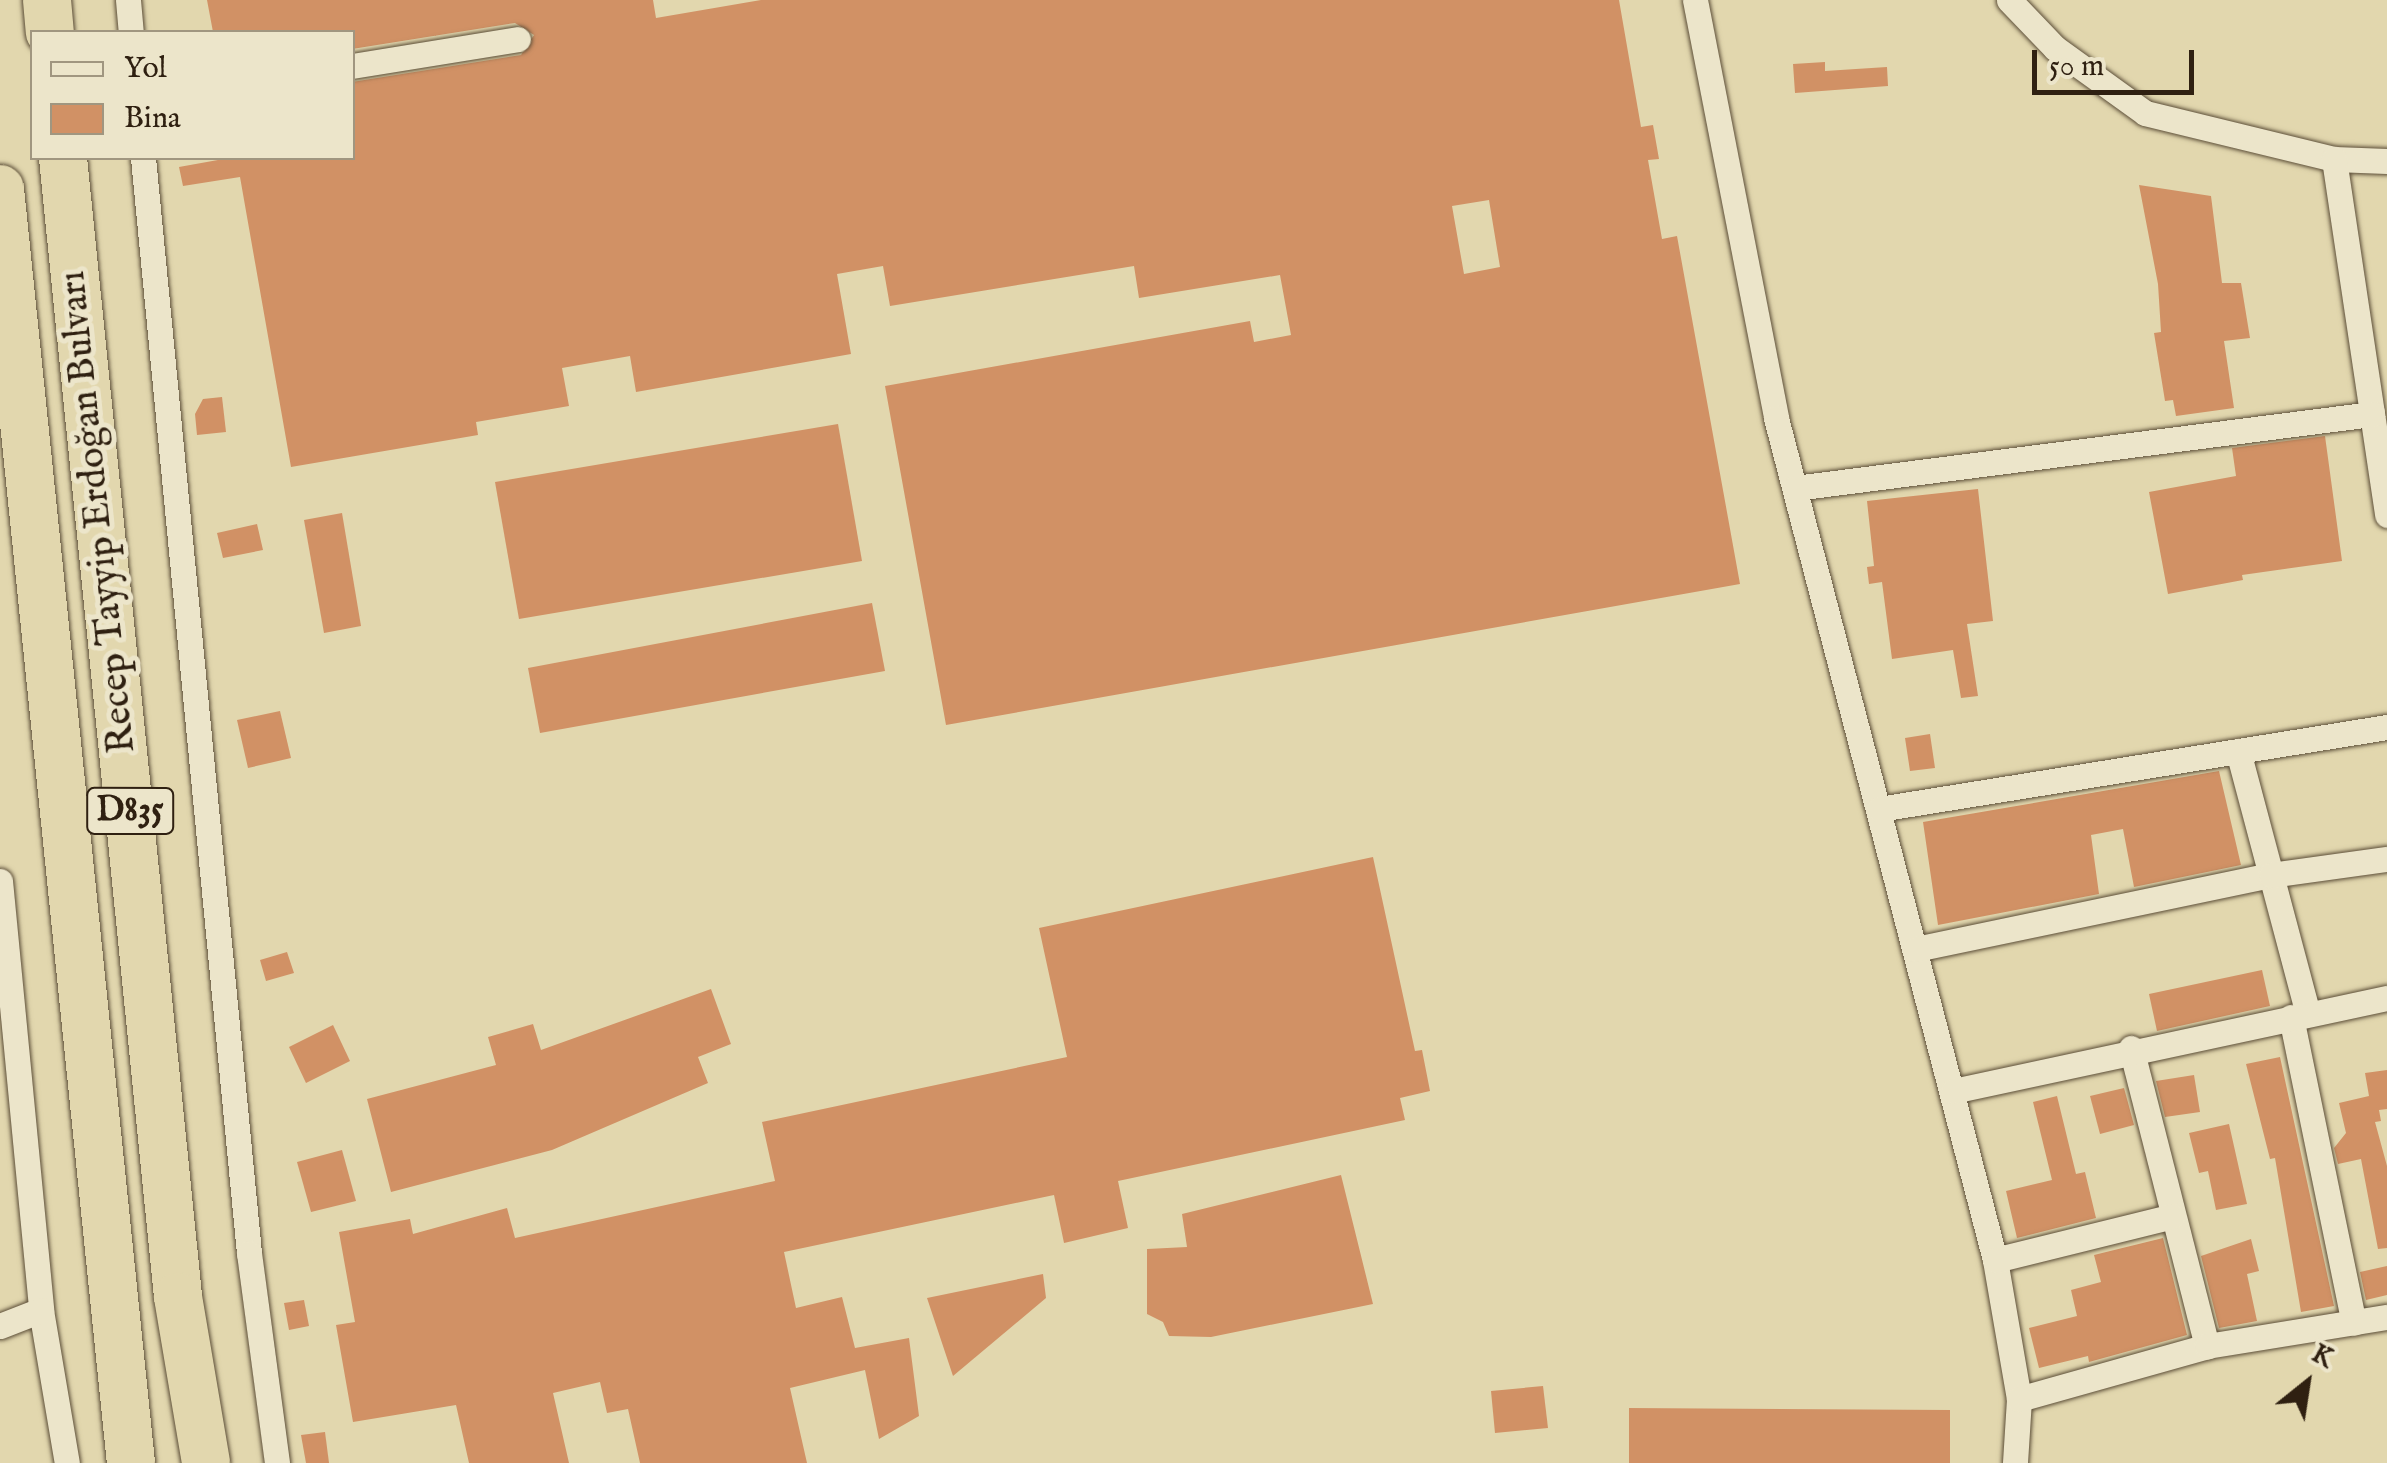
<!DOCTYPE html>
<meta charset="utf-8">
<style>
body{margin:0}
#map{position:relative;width:2387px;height:1463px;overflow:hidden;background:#e2d7ae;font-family:"IM FELL English",serif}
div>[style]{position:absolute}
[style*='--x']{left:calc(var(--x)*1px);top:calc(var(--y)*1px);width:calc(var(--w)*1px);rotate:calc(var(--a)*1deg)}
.building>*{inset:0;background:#d19165}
.roads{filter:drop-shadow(0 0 2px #5c4e38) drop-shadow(0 0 2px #5c4e38)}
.street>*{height:25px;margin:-12.5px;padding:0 12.5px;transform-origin:12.5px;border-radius:12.5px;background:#ece5ca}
.highway>*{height:48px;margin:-24px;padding:0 24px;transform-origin:24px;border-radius:24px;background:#e2d7ae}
span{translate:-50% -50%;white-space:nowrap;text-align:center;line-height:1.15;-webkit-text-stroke:10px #ece5ca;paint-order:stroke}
.shield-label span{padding:2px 8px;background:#ece5ca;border:2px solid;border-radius:8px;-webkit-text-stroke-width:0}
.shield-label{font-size:35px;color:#2f2011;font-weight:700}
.street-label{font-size:38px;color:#2f2011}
.legend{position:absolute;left:30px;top:30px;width:325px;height:130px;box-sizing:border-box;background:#ece5ca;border:2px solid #a09680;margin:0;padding:12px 18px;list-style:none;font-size:30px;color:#2f2011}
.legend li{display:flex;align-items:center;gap:20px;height:50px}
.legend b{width:50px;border:2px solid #a09680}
.north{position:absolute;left:2257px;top:1333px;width:100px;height:100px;-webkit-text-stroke:8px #ece5ca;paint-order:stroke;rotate:30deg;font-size:28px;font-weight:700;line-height:40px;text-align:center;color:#2f2011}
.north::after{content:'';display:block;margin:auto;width:35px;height:45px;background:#2f2011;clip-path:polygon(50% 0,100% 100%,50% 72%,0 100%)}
.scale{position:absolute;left:2032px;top:50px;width:162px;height:45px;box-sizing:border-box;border:5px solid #2f2011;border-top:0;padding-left:12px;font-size:30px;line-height:35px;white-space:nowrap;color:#2f2011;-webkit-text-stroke:8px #ece5ca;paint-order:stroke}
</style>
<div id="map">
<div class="building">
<div style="clip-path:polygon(evenodd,207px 0,653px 0,656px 18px,761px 0,1619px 0,1641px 127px,1653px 125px,1659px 159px,1648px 160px,1662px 239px,1677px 236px,1740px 584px,946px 725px,885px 386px,1250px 321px,1254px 342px,1291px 335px,1280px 275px,1139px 298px,1134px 266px,890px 306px,883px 266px,837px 274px,851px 354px,636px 392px,630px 356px,562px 368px,569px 406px,476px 422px,478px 435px,291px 467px,240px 177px,183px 186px,179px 167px,229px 158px,352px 158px,352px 82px,521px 55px,534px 35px,515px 23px,352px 49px,352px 32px,213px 32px,207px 0,1489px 200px,1500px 267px,1464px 274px,1452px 206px,1489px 200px)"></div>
<div style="clip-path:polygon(1825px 62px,1825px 71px,1887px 67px,1888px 86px,1795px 93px,1793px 64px)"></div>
<div style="clip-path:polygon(2139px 185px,2211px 196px,2222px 283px,2241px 283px,2250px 338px,2224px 341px,2234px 408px,2176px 416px,2173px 400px,2165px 401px,2154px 333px,2161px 332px,2158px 284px)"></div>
<div style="clip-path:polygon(222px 397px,226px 432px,197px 435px,195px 414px,203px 399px)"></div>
<div style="clip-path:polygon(838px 424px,862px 561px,519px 619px,495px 482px)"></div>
<div style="clip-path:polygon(2325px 436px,2342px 561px,2242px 575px,2243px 580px,2168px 594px,2149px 492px,2236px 476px,2232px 448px)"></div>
<div style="clip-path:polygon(1978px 489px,1993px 621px,1967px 624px,1978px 696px,1961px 698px,1953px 650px,1892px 659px,1882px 582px,1869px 584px,1867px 567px,1874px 566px,1867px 501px)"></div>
<div style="clip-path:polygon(342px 513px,361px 626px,324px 633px,304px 520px)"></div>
<div style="clip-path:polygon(257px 524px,263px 550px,223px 558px,217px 533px)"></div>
<div style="clip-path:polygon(872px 603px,885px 671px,540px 733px,528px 668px)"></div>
<div style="clip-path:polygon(280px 711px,291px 758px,248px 768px,237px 720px)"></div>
<div style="clip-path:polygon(1930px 734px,1935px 768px,1910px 771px,1905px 738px)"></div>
<div style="clip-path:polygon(2219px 771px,2241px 865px,2134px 887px,2123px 829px,2091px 835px,2099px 894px,1938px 925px,1923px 822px)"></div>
<div style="clip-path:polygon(1373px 857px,1415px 1051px,1422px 1050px,1430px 1091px,1400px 1098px,1405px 1120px,1118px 1181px,1128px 1228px,1064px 1243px,1054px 1195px,784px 1252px,796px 1308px,842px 1297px,855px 1348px,909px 1338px,919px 1416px,879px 1439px,865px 1370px,790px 1388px,807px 1463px,640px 1463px,628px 1409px,607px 1413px,600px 1382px,553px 1393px,569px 1463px,469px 1463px,456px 1405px,353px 1422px,336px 1325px,355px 1322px,339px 1232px,410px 1219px,413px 1234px,507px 1208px,515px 1238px,775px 1181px,762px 1122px,1067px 1057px,1039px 928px)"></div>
<div style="clip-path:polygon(287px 952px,294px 973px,266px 981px,260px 960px)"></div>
<div style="clip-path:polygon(2262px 970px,2270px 1006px,2157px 1031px,2149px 994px)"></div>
<div style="clip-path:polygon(711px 989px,731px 1044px,698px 1057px,708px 1083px,552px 1150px,391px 1192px,367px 1099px,496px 1065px,488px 1037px,533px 1024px,541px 1050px)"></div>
<div style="clip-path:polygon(333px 1025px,350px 1061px,306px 1083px,289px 1047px)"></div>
<div style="clip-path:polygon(2280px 1057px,2334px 1306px,2301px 1312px,2275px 1158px,2270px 1159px,2246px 1064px)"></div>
<div style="clip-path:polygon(2387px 1070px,2387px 1109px,2379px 1110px,2381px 1121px,2375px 1122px,2387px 1166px,2387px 1248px,2378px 1249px,2361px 1159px,2338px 1164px,2334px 1148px,2346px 1133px,2339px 1103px,2369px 1096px,2365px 1073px)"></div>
<div style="clip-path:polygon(2194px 1075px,2200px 1112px,2165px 1117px,2156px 1081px)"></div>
<div style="clip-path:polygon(2124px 1088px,2134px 1125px,2100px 1134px,2090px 1096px)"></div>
<div style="clip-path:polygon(2057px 1096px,2076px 1174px,2085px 1172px,2096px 1218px,2017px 1238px,2006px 1191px,2052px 1180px,2033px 1102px)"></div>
<div style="clip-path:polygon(2229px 1124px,2247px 1204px,2216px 1210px,2208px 1171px,2199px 1173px,2189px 1133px)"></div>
<div style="clip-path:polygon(342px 1150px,356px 1201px,311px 1212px,297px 1162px)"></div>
<div style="clip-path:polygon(1341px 1175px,1373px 1304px,1211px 1337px,1169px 1336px,1163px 1322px,1147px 1314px,1147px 1249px,1187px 1247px,1182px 1214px)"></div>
<div style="clip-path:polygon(2163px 1238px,2187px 1335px,2089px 1362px,2088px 1356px,2039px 1368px,2029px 1328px,2077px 1316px,2071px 1290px,2101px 1282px,2094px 1255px)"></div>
<div style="clip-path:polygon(2251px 1239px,2259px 1271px,2247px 1274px,2257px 1321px,2219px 1328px,2201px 1256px)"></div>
<div style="clip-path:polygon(2387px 1266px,2387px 1295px,2366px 1300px,2360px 1272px)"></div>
<div style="clip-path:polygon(1043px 1274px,1046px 1298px,953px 1376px,927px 1298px)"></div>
<div style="clip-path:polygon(304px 1300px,309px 1326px,289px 1330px,284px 1303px)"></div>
<div style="clip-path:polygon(1543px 1386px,1548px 1428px,1495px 1433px,1491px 1391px)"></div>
<div style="clip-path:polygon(1629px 1408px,1950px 1410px,1950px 1463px,1629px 1463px)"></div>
<div style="clip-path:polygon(325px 1432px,329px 1463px,306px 1463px,301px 1435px)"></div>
</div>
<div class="roads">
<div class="street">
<div style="--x:128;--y:0;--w:32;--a:85"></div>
<div style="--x:1695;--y:0;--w:426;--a:79"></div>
<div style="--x:1776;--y:418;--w:870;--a:75.42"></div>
<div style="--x:1995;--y:1260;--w:141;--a:80.2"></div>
<div style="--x:2019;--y:1399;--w:64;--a:93.6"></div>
<div style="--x:2009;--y:0;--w:66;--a:46.2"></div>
<div style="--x:2055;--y:48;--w:111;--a:35.8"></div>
<div style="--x:2145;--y:113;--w:195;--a:13.7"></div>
<div style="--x:2334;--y:159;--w:53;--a:2.2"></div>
<div style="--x:352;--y:66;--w:168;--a:-9.2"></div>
<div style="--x:143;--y:158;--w:1100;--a:84.47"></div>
<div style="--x:249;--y:1253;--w:212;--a:82.4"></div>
<div style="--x:2334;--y:159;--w:360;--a:81.5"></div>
<div style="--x:1795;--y:488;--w:582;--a:-7.31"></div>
<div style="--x:2238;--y:751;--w:272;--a:75.1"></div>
<div style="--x:1879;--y:809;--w:515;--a:-9.17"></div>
<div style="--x:0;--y:881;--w:431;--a:84.5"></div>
<div style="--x:41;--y:1310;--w:155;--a:80.4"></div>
<div style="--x:1916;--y:949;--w:363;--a:-11.8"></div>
<div style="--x:2271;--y:875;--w:117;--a:-7.9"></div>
<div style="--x:2291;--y:1017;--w:312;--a:78.4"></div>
<div style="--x:2131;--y:1048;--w:308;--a:75.7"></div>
<div style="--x:1953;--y:1091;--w:444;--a:-12.1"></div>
<div style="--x:1995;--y:1260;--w:183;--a:-13.9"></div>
<div style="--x:0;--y:1326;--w:44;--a:-21.3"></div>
<div style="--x:2019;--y:1399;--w:195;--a:-15.7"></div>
<div style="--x:2207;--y:1346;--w:182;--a:-9.2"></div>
</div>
<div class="highway">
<div style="--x:47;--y:0;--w:32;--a:85"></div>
<div style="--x:63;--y:158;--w:1145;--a:84.23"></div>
<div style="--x:178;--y:1297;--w:168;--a:80.4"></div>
<div style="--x:0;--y:189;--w:1281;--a:84.13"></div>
</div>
</div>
<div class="shield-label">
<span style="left:130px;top:811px">D835</span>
</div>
<div class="street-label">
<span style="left:99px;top:512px;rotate:-96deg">Recep Tayyip Erdoğan Bulvarı</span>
</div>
<ul class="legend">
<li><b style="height:12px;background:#ece5ca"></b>Yol</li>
<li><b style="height:28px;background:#d19165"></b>Bina</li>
</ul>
<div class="north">K</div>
<div class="scale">50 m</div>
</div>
